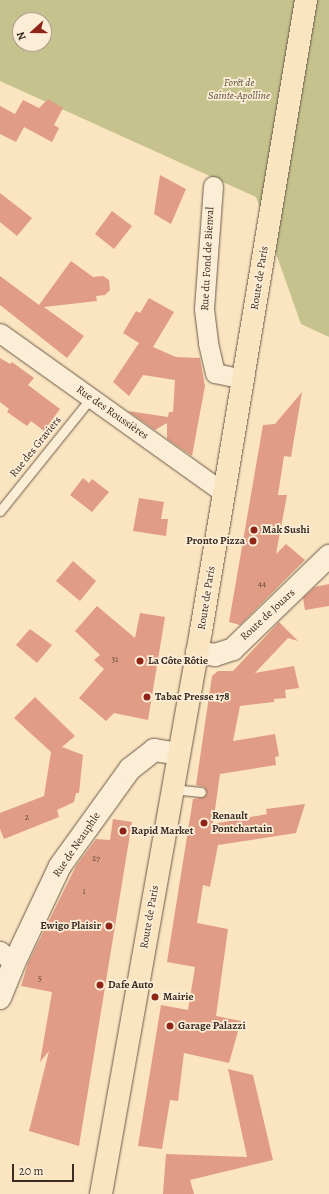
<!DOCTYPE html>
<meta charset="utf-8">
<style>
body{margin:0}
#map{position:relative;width:329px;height:1194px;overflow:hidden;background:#fbe4c0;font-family:Alegreya,serif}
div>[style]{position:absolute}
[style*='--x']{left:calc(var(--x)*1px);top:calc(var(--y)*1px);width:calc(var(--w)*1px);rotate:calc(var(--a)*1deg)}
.green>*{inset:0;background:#c5c28e}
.building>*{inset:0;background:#e19c85}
.roads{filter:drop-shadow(0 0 1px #6a5a4a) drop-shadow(0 0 1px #6a5a4a)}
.service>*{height:9px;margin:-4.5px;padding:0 4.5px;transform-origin:4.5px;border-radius:4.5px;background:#fcedd6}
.minor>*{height:19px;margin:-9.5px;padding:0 9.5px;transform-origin:9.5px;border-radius:9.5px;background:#fcedd6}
.tertiary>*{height:22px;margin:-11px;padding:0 11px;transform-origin:11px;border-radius:11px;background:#fcedd6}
.primary>*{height:22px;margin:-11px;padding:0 11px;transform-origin:11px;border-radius:11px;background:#fbe4c0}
.dots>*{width:11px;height:11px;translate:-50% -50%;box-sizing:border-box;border:2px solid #fcedd6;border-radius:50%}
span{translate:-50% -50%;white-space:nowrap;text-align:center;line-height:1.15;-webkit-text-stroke:3.5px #fcedd6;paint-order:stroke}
.number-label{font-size:9px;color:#63483c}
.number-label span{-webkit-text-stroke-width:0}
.park-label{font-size:11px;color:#5c523e;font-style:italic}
.street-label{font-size:11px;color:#392c23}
.poi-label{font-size:11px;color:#392c23;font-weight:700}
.left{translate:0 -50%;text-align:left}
.right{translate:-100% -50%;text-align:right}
.north{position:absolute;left:12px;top:12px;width:40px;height:40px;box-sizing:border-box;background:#fcedd6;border:1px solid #aea08e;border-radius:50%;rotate:249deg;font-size:11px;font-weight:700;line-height:16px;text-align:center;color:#392c23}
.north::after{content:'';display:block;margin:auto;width:14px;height:18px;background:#8f2418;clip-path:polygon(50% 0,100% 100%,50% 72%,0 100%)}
.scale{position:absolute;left:12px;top:1164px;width:62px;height:18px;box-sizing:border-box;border:2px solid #392c23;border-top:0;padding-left:5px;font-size:12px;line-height:14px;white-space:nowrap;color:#392c23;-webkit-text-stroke:3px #fcedd6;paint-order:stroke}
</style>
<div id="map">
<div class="green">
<div style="clip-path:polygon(evenodd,0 0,329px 0,329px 337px,301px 324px,256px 197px,0 81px,0 0,20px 20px,44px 20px,44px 44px,20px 44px,20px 20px)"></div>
</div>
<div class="building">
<div style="clip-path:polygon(48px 99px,63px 108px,54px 125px,59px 128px,52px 142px,24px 127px,16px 142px,0 134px,0 106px,15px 114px,23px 100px,39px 108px)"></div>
<div style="clip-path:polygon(160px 175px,186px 189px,171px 224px,154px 214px)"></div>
<div style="clip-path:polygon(0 193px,32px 218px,17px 236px,0 222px)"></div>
<div style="clip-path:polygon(112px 211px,132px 226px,114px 249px,95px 234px)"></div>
<div style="clip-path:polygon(71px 261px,93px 277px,103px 276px,109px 280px,110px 290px,105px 295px,96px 296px,97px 301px,44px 307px,84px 336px,67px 358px,0 305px,0 276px,39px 305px)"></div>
<div style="clip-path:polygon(149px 298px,174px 312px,153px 347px,176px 357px,200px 358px,205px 386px,192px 456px,167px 439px,167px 423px,155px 430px,128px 411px,168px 417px,169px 412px,173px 412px,175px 380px,143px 375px,129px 396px,113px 382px,139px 343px,123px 333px,136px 311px,140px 313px)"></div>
<div style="clip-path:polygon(0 358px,10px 364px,12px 362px,34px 378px,28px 385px,60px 409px,44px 431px,31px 421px,27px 426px,7px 412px,9px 409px,0 402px)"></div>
<div style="clip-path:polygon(302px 392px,291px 457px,284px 456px,278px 495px,287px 495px,276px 554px,286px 544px,305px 560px,240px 625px,229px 622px,263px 425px,275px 424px)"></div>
<div style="clip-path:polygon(83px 478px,89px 483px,92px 479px,109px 492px,92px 512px,70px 495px)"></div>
<div style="clip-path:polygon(139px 498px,164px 502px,161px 519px,168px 519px,166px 536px,133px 531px)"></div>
<div style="clip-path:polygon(73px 561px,96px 581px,80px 601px,56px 581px)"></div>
<div style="clip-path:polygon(329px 584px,329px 606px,305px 610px,303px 598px,315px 587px)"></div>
<div style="clip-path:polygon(97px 606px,135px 638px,140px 613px,165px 617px,148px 720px,114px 713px,106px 721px,79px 698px,104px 669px,94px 660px,100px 655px,75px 631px)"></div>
<div style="clip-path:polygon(279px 622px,298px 641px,288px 638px,255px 673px,294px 666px,299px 688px,285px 690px,286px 698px,274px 699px,274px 702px,240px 706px,233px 741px,275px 734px,279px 756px,275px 757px,276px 765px,220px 774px,213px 824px,267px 814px,266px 809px,305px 804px,296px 833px,218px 845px,210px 887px,203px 885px,197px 923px,228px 929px,216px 1016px,241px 1021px,229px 1063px,184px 1053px,178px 1101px,170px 1100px,162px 1149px,138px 1146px,161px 1005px,188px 1010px,195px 967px,167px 962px,193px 799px,204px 797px,207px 793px,204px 787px,196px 785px,212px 676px,218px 671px,233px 671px)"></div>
<div style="clip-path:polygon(30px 629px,52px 645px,37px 663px,16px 645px)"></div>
<div style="clip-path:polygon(35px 697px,75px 736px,62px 747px,83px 755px,79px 793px,76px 793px,74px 802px,57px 810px,59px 817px,4px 839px,0 829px,0 813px,44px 796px,51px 752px,14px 718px)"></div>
<div style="clip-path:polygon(113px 819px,132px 822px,79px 1146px,29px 1131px,49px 1051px,40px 1062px,52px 992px,21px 986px,28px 963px,76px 866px,96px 839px,110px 840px)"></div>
<div style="clip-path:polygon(228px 1069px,253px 1075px,273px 1160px,190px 1180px,194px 1194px,163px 1194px,166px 1154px,247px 1157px)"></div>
</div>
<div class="roads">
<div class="service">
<div style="--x:0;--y:511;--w:145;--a:-51.2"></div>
<div style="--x:172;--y:789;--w:29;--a:6"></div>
</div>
<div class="minor">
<div style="--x:213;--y:186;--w:123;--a:94.2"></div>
<div style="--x:204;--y:309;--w:34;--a:83"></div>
<div style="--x:208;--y:343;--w:31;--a:77"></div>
<div style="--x:215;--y:373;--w:29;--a:12"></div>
<div style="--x:0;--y:333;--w:275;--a:35.5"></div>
<div style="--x:0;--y:951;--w:18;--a:41"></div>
</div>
<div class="tertiary">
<div style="--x:197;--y:652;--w:18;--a:9"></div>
<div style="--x:215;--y:655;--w:19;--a:-18"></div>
<div style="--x:233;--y:649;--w:134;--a:-44.1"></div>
<div style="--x:0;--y:998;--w:38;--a:-68"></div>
<div style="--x:14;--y:963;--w:107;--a:-64.6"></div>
<div style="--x:60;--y:866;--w:120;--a:-54.2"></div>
<div style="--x:130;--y:769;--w:31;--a:-38"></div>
<div style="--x:154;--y:750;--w:25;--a:9"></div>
</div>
<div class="primary">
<div style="--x:101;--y:1194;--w:572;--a:-79.93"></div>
<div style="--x:201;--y:631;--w:640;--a:-80.55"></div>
</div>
</div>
<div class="dots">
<div style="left:254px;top:530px;background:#8f2418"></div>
<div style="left:253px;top:541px;background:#8f2418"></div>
<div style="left:140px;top:661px;background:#8f2418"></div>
<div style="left:147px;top:697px;background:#8f2418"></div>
<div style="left:204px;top:823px;background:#8f2418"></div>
<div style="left:123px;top:831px;background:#8f2418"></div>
<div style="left:109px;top:926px;background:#8f2418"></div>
<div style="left:100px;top:985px;background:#8f2418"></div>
<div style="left:155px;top:997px;background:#8f2418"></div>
<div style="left:170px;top:1026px;background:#8f2418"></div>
</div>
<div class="number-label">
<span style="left:262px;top:583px">44</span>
<span style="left:115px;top:659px">31</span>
<span style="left:27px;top:817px">2</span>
<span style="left:96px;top:858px">27</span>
<span style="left:84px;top:891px">1</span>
<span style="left:40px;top:978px">5</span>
</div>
<div class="park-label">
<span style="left:239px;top:90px">Forêt de<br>Sainte-Apolline</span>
</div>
<div class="street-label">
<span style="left:208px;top:259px;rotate:-87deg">Rue du Fond de Bienval</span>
<span style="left:260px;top:278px;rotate:-81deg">Route de Paris</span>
<span style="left:112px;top:413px;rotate:35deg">Rue des Roussières</span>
<span style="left:36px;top:447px;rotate:-51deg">Rue des Graviers</span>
<span style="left:207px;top:598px;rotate:-81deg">Route de Paris</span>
<span style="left:268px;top:615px;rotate:-43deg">Route de Jouars</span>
<span style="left:77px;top:845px;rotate:-56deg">Rue de Neauphle</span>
<span style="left:150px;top:917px;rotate:-80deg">Route de Paris</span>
</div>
<div class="poi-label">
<span class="left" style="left:262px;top:530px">Mak Sushi</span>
<span class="right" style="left:245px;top:541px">Pronto Pizza</span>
<span class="left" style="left:148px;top:661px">La Côte Rôtie</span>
<span class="left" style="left:155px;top:697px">Tabac Presse 178</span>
<span class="left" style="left:212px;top:823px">Renault<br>Pontchartain</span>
<span class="left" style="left:131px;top:831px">Rapid Market</span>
<span class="right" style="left:101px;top:926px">Ewigo Plaisir</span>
<span class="left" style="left:108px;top:985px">Dafe Auto</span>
<span class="left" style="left:163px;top:997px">Mairie</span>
<span class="left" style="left:178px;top:1026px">Garage Palazzi</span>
</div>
<div class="north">N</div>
<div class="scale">20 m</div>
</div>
